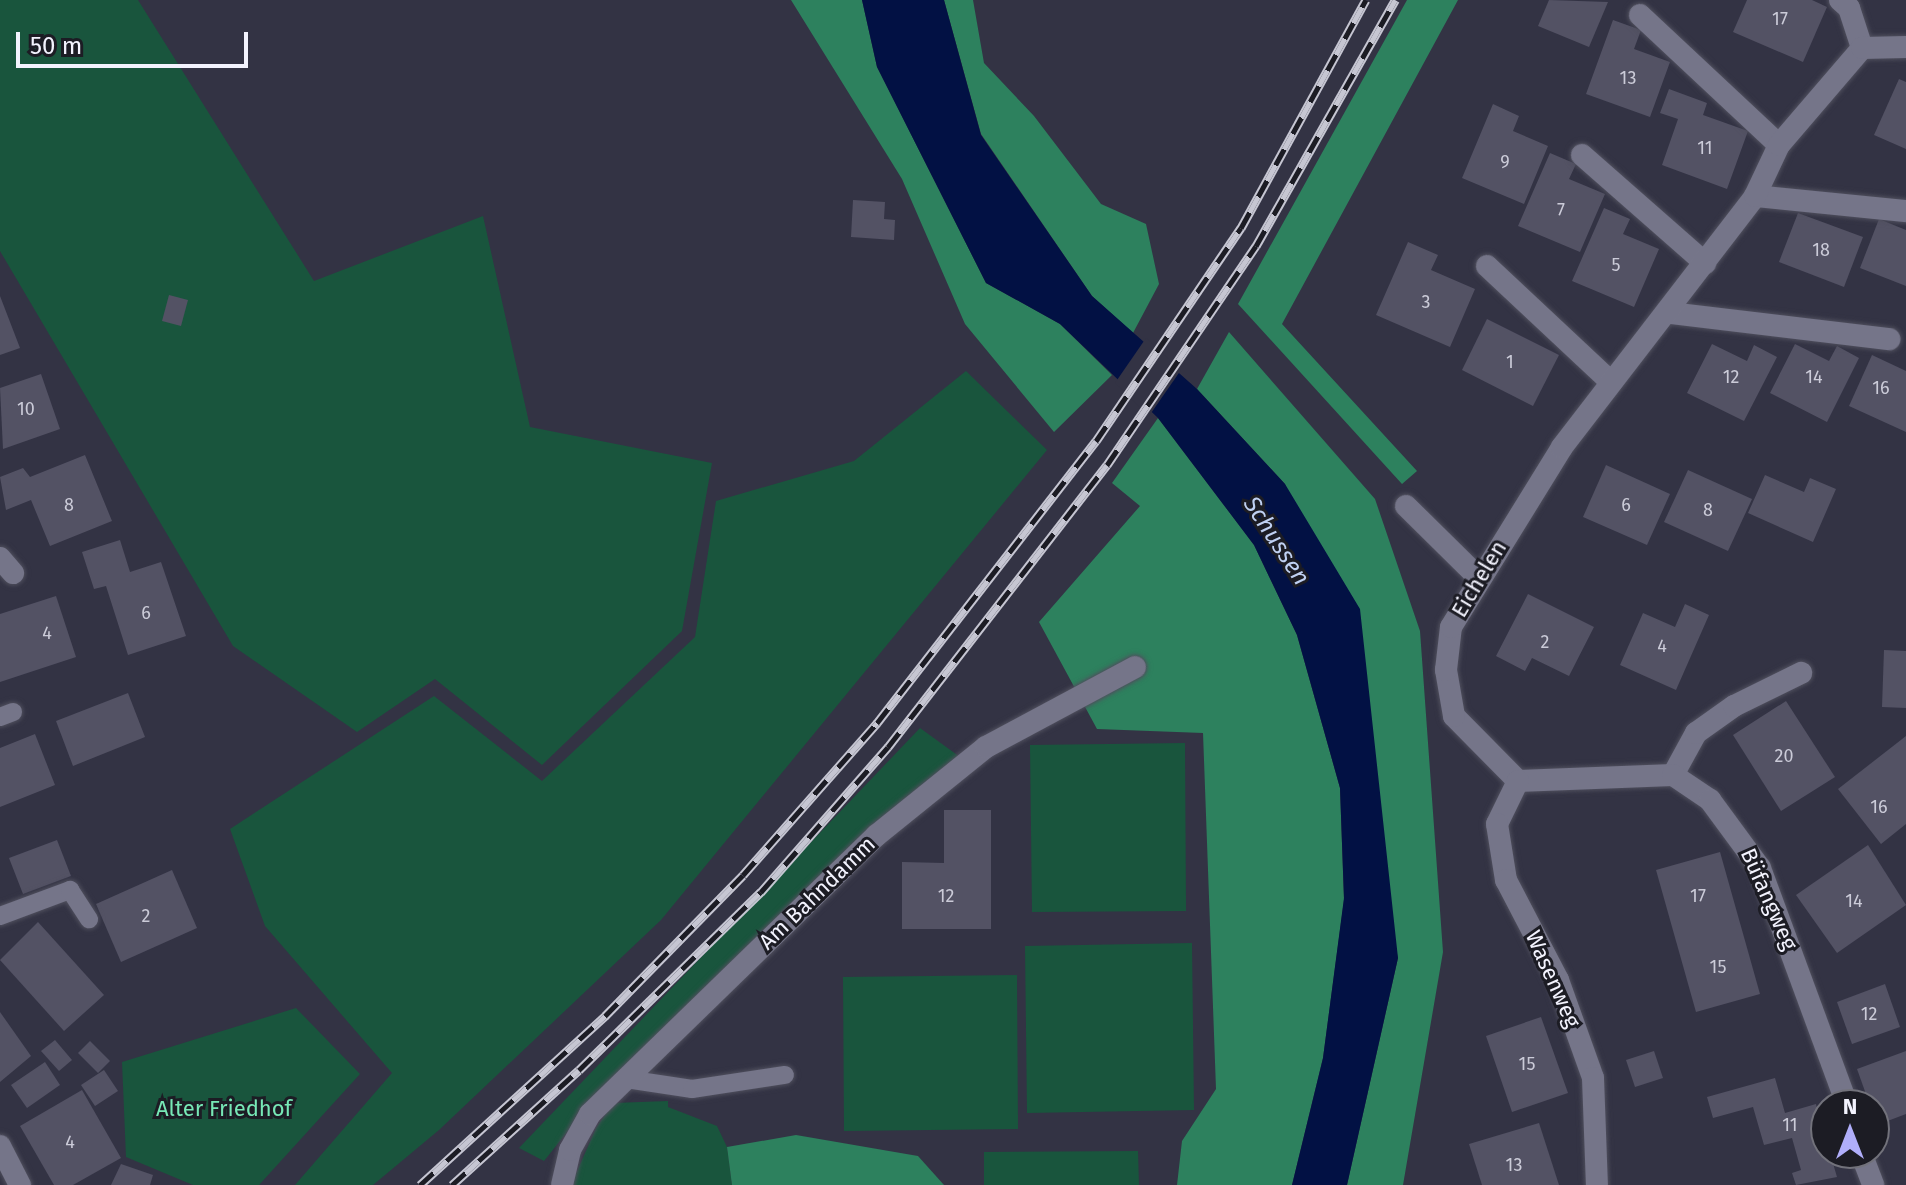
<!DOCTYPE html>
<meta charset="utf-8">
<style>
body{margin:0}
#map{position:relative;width:1906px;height:1185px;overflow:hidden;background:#334;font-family:"Fira Sans",sans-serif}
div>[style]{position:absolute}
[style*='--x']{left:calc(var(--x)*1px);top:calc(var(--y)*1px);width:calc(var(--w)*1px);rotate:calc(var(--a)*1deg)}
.green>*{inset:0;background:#19553d}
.forest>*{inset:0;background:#2d815e}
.water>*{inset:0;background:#021144}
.pier>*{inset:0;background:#334}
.building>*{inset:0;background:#535264}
.roads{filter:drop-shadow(0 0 2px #4f4f5d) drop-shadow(0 0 2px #4f4f5d)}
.service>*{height:18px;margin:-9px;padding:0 9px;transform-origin:9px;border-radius:9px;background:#757589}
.minor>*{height:22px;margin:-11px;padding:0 11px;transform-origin:11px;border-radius:11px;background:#757589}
.rail>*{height:9px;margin-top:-4.5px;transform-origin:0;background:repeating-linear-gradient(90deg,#1c1c24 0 18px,#c6c6d2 0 36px);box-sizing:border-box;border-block:2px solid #c6c6d2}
span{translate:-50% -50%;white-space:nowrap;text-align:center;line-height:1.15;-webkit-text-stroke:6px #1c1c24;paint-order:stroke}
.number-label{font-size:18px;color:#cbcbd8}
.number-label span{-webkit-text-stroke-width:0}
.street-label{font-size:22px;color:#f3f3fe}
.park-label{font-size:22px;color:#77e8b6}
.water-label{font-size:24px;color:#bfd0f2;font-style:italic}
.north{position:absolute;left:1810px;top:1089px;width:80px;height:80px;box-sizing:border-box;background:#1c1c24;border:2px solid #72727b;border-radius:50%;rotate:0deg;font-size:22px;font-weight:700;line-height:32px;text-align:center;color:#f3f3fe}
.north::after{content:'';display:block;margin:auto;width:28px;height:36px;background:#b0aefa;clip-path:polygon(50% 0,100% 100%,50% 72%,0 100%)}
.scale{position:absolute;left:16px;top:32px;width:232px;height:36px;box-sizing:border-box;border:4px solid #f3f3fe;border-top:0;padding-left:10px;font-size:24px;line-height:28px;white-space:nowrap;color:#f3f3fe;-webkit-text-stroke:6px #1c1c24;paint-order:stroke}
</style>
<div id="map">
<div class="green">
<div style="clip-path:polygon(0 0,138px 0,314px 281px,483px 216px,530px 427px,712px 463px,682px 631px,542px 765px,435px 679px,357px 732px,233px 646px,0 251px)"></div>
<div style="clip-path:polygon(966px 371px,1047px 450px,661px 920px,439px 1130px,373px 1185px,295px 1185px,392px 1073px,265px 926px,230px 829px,434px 696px,542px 781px,695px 637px,716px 501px,854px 461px)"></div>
<div style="clip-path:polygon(920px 728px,960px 757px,576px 1121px,544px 1161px,519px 1148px)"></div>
<div style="clip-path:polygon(1185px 743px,1186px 911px,1032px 912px,1030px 745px)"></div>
<div style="clip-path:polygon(1192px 943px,1194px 1110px,1027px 1113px,1025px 946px)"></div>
<div style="clip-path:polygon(1017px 975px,1018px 1129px,844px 1131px,843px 977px)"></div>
<div style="clip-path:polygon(296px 1008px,360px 1074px,259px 1185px,193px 1185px,126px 1157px,122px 1062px)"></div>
<div style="clip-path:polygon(668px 1101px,668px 1107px,717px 1126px,727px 1147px,732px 1185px,571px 1185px,596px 1128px,613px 1103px)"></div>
<div style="clip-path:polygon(1138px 1151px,1139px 1185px,984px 1185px,984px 1152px)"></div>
</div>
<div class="forest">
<div style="clip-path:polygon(791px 0,862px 0,877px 67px,986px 283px,1060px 324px,1112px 375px,1054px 432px,965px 324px,902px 179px)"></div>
<div style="clip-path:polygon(944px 0,973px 0,984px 63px,1034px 116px,1101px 204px,1146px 224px,1159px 284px,1133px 333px,1092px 296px,981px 134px)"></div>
<div style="clip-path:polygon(1407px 0,1458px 0,1282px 324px,1417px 471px,1402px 484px,1238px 304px)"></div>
<div style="clip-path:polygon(1229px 332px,1375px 499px,1420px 631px,1443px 952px,1403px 1185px,1347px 1185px,1398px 958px,1285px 484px,1197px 389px)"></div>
<div style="clip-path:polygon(1158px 418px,1254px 545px,1297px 635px,1340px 788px,1344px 900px,1323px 1058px,1292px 1185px,1177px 1185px,1182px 1141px,1216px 1089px,1203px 733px,1097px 729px,1039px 622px,1140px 506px,1112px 483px)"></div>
<div style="clip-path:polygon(796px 1135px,918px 1156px,944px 1185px,732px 1185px,727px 1147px)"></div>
</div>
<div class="water">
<div style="clip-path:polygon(862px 0,944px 0,981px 135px,1092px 296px,1197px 389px,1285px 484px,1360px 609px,1398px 958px,1347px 1185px,1292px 1185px,1323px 1058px,1344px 898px,1340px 788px,1297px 635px,1254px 545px,1158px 418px,1060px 324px,986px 283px,877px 67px)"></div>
</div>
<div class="pier">
<div style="clip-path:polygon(1146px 338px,1181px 370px,1149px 416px,1115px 383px)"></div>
</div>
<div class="building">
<div style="clip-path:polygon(1549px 0,1608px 2px,1589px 47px,1538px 26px)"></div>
<div style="clip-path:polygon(1747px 0,1812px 0,1827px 7px,1803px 62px,1733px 32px)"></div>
<div style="clip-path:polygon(1613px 20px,1641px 30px,1634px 49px,1670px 62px,1650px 117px,1586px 94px)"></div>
<div style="clip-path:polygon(1899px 79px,1906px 82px,1906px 149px,1874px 135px)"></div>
<div style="clip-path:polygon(1669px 89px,1707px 103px,1703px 115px,1748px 131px,1727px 189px,1662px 165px,1678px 119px,1660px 113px)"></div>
<div style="clip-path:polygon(1493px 104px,1519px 116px,1513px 131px,1548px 146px,1524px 204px,1462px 178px)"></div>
<div style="clip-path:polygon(1550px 153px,1576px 164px,1569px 179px,1605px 194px,1580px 252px,1518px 226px)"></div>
<div style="clip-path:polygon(853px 200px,885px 202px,884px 219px,895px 220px,894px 240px,851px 237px)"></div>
<div style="clip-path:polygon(1604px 208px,1630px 219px,1623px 234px,1659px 249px,1634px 307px,1572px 281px)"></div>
<div style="clip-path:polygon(1798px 213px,1863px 237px,1844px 287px,1779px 262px)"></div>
<div style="clip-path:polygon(1879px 219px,1906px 230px,1906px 286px,1860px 268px)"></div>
<div style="clip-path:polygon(1408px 242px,1438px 255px,1431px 270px,1475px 289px,1450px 347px,1376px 315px)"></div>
<div style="clip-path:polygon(169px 295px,188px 300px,181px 326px,162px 321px)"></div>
<div style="clip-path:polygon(0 296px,20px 348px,0 355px)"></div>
<div style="clip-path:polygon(1487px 319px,1559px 355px,1533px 406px,1462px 370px)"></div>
<div style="clip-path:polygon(1712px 344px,1747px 361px,1754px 345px,1777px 357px,1744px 421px,1687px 393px)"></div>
<div style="clip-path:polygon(1795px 344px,1829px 361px,1837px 346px,1859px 358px,1827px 422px,1770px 393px)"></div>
<div style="clip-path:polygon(1872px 355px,1906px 371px,1906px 432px,1849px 406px)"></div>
<div style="clip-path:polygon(41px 374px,60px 429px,3px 449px,0 388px)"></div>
<div style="clip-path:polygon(85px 455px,112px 521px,50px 546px,31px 500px,6px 510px,0 477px,23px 468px,30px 477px)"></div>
<div style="clip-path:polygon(1606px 465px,1670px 494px,1647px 545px,1583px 517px)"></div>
<div style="clip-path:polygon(1688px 470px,1752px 499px,1728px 551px,1664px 522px)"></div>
<div style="clip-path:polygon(1765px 475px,1804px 492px,1810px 478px,1836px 489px,1813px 542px,1748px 513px)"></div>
<div style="clip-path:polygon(120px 540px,130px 572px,161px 562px,186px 636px,128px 655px,106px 586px,94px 589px,82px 552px)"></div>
<div style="clip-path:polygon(1528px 594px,1594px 627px,1569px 676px,1532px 658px,1525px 671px,1496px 656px)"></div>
<div style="clip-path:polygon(56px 596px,76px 657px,0 682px,0 614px)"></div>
<div style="clip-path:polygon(1685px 604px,1709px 615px,1676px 690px,1620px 665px,1643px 613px,1675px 627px)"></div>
<div style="clip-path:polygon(1884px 650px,1906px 651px,1906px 708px,1882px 707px)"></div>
<div style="clip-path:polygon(128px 693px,145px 737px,73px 766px,56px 721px)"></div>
<div style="clip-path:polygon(1786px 701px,1835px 777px,1781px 811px,1733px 735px)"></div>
<div style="clip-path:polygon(35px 734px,55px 785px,0 807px,0 748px)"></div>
<div style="clip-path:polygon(1906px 736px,1906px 824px,1881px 844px,1838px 789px)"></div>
<div style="clip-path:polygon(944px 810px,991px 810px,991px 929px,902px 929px,902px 862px,944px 863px)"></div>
<div style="clip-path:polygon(57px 840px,71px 876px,23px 894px,9px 858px)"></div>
<div style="clip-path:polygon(1868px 845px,1906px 905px,1837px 953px,1796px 895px)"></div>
<div style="clip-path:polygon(1720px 852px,1760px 994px,1696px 1012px,1656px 870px)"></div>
<div style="clip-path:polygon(172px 870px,197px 928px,121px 962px,96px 904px)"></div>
<div style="clip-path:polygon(38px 922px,104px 995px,64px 1031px,0 960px)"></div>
<div style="clip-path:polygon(1885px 984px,1900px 1027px,1852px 1044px,1837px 1002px)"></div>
<div style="clip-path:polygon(0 1012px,31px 1056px,0 1082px)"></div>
<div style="clip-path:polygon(1541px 1017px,1568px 1093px,1512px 1112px,1486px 1036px)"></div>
<div style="clip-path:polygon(55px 1040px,72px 1060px,59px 1071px,41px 1051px)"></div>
<div style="clip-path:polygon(90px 1041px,110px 1061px,98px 1073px,78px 1053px)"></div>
<div style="clip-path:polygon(1654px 1051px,1663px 1078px,1635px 1087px,1626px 1060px)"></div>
<div style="clip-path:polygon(1906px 1051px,1906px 1114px,1877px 1125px,1857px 1069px)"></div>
<div style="clip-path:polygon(45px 1062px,60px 1085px,27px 1108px,11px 1085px)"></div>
<div style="clip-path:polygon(104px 1070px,118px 1091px,95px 1106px,81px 1085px)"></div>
<div style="clip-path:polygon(1775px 1078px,1785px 1113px,1816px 1104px,1826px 1153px,1830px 1153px,1837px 1177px,1796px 1185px,1792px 1173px,1801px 1170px,1792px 1138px,1764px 1145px,1753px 1107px,1713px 1118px,1707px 1097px)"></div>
<div style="clip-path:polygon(82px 1090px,121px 1158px,73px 1185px,54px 1185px,20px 1126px)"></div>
<div style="clip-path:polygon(1539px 1123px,1559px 1185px,1482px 1185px,1469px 1144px)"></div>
<div style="clip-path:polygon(121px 1164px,153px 1175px,150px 1185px,111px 1185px)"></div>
</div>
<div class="roads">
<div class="service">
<div style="--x:0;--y:717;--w:14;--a:-21"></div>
<div style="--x:0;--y:916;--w:75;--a:-20.4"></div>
<div style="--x:70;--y:890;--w:35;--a:57"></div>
<div style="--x:626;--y:1079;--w:67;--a:8.6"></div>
<div style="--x:692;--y:1089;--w:94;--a:-8.6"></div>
</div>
<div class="minor">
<div style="--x:1840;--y:0;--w:12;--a:42"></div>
<div style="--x:1849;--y:8;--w:42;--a:72"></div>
<div style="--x:1640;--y:15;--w:190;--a:43.1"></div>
<div style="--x:1582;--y:155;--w:164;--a:41.3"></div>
<div style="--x:1755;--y:196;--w:152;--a:5.7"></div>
<div style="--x:1487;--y:266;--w:170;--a:43.1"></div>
<div style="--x:1670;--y:313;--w:221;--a:6.8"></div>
<div style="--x:1406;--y:506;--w:101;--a:44.6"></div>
<div style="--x:0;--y:558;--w:20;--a:49"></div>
<div style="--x:1673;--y:775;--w:48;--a:-61.3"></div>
<div style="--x:1696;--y:733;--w:47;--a:-35.4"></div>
<div style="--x:1734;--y:706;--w:75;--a:-26.2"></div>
<div style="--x:1518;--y:781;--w:91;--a:-134.6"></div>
<div style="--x:1454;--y:716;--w:47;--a:-99.9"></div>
<div style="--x:1446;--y:670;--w:43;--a:-83.4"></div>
<div style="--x:1451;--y:627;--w:211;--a:-58.3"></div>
<div style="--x:1562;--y:447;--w:317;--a:-52.4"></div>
<div style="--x:1755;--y:196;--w:56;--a:-64.8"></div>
<div style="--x:1779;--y:145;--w:128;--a:-49.4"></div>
<div style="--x:1862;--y:48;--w:44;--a:-1.3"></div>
<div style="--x:1518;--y:781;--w:155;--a:-2.2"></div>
<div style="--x:1673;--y:775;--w:45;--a:34"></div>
<div style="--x:1710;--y:800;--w:84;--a:53.7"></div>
<div style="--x:1760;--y:868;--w:252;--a:69.8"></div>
<div style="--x:1518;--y:781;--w:48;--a:116"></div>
<div style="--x:1497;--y:824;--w:57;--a:80.9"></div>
<div style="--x:1506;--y:880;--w:113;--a:62.5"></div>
<div style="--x:1558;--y:980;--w:104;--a:70.3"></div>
<div style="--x:1593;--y:1078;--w:107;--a:87.9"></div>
<div style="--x:0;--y:1146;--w:44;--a:62.9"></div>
<div style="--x:1861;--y:1153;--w:34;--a:69"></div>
<div style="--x:562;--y:1185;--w:36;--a:-77"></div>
<div style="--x:570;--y:1150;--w:41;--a:-60.9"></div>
<div style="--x:590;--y:1114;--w:400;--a:-44.2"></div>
<div style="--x:877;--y:835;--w:140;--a:-38.9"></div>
<div style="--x:986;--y:747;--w:169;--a:-28.2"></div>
</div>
</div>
<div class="rail">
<div style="--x:420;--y:1185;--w:251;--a:-42.4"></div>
<div style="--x:605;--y:1016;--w:197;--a:-45.6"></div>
<div style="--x:743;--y:875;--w:203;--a:-48.6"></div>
<div style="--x:877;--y:723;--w:357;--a:-52.2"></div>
<div style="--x:1096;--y:441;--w:258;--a:-55.8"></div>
<div style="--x:1241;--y:228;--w:260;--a:-61.3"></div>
<div style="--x:452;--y:1185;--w:171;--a:-42.2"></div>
<div style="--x:579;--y:1070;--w:255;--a:-44.4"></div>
<div style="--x:761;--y:892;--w:193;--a:-48.8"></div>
<div style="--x:888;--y:747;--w:357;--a:-52.2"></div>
<div style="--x:1107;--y:465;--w:265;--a:-55.8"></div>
<div style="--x:1256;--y:246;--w:283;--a:-60.5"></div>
</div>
<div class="number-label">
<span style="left:1780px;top:19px">17</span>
<span style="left:1628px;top:78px">13</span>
<span style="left:1705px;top:148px">11</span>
<span style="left:1505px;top:162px">9</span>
<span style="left:1561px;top:210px">7</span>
<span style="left:1821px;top:250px">18</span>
<span style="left:1616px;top:265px">5</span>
<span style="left:1426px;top:302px">3</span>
<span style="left:1510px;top:362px">1</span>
<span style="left:1731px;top:377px">12</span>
<span style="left:1814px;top:377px">14</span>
<span style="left:1881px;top:388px">16</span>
<span style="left:26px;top:409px">10</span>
<span style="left:69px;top:505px">8</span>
<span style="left:1626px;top:505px">6</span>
<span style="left:1708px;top:510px">8</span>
<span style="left:146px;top:613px">6</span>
<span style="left:47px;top:633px">4</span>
<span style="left:1545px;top:642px">2</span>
<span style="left:1662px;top:646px">4</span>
<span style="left:1784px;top:756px">20</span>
<span style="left:1879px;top:807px">16</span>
<span style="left:946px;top:896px">12</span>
<span style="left:1698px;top:896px">17</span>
<span style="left:1854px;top:901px">14</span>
<span style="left:146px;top:916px">2</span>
<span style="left:1718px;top:967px">15</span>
<span style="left:1869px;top:1014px">12</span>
<span style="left:1527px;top:1064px">15</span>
<span style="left:1790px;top:1125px">11</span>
<span style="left:70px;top:1142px">4</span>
<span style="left:1514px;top:1165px">13</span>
</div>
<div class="street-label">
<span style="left:1479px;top:579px;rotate:-59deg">Eichelen</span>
<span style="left:817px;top:893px;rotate:-44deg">Am Bahndamm</span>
<span style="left:1769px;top:899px;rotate:66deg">Büfangweg</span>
<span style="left:1553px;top:979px;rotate:66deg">Wasenweg</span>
</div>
<div class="park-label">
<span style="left:224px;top:1109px">Alter Friedhof</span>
</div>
<div class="water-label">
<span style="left:1276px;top:541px;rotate:57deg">Schussen</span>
</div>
<div class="north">N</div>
<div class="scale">50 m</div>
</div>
